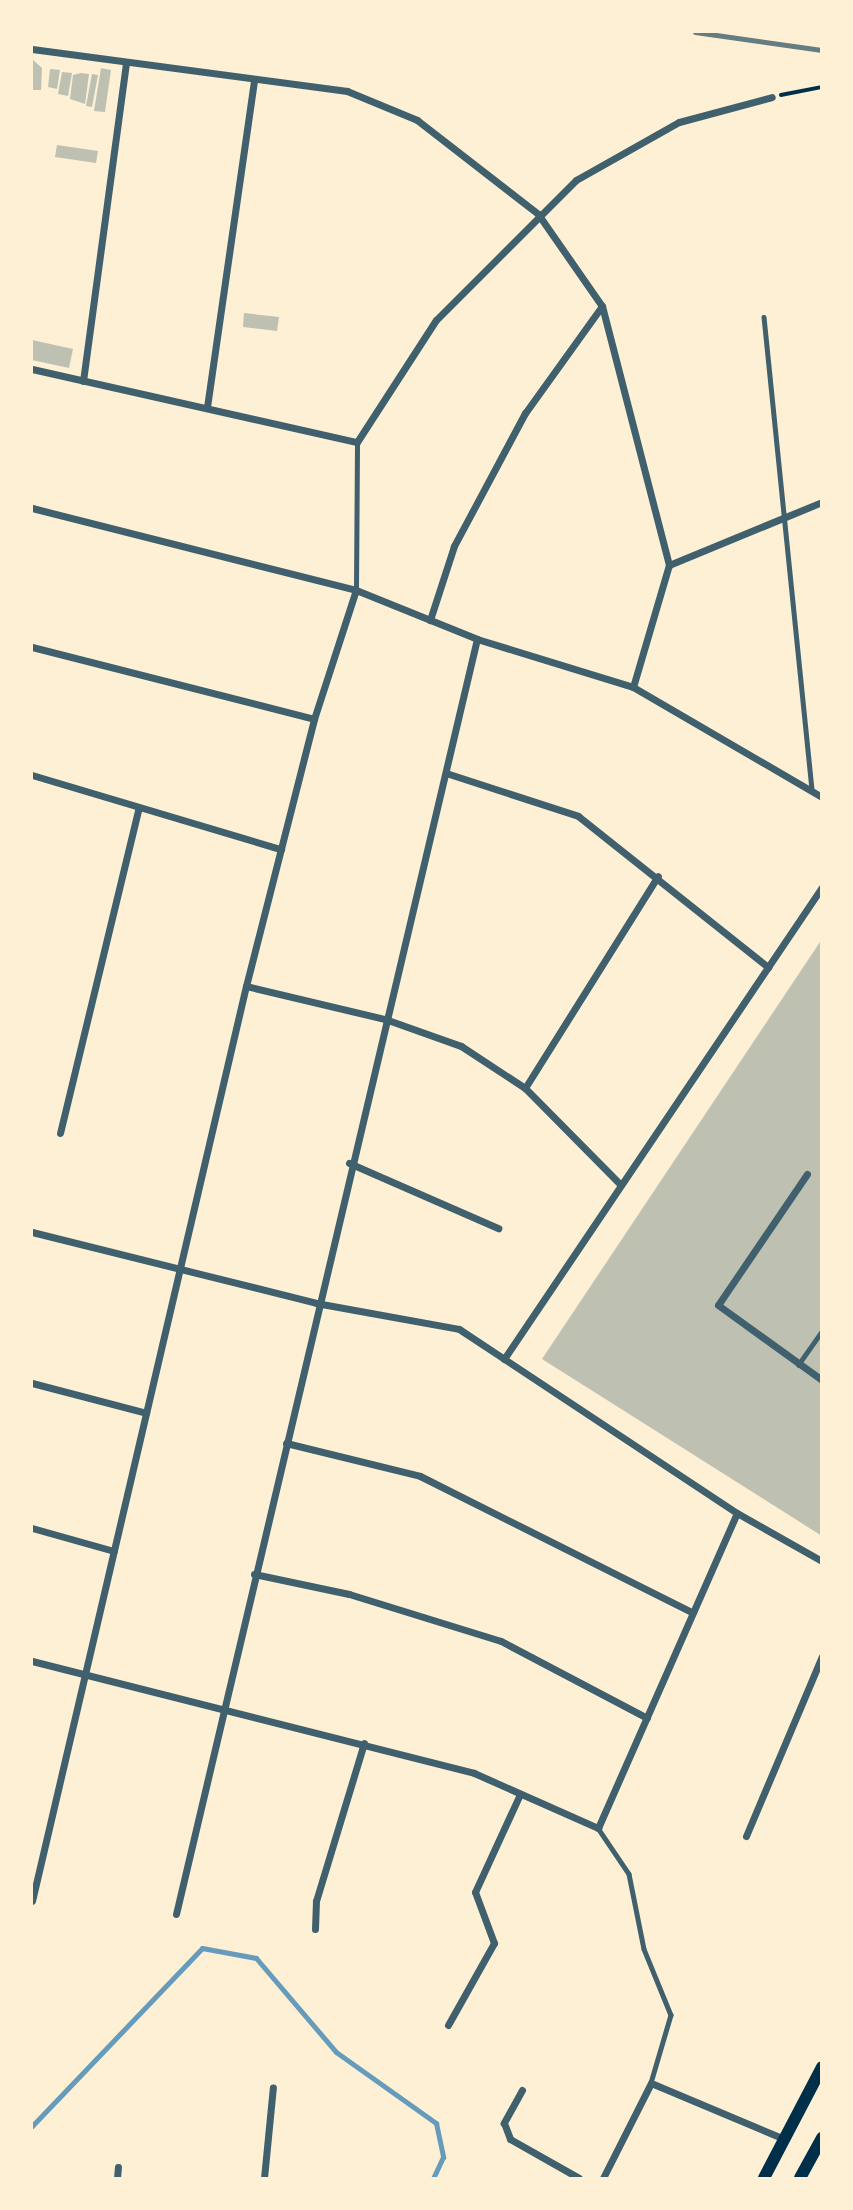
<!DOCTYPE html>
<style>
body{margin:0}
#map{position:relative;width:853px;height:2210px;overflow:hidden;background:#fdf0d5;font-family:Signika,sans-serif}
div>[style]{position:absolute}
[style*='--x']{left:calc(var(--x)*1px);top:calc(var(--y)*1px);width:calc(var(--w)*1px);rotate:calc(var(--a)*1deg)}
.stream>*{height:5px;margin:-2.5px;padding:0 2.5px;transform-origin:2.5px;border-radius:2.5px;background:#669bbc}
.building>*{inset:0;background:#bec0b2}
.path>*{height:3.5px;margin:-1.75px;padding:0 1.75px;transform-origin:1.75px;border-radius:1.75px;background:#003049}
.service>*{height:4.5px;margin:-2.25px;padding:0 2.25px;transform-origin:2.25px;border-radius:2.25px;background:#3f606c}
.minor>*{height:7px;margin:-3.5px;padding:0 3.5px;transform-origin:3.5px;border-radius:3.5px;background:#3f606c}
.primary>*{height:12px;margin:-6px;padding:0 6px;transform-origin:6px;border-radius:6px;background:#003049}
.rail>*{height:5px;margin:-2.5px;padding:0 2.5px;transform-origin:2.5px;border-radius:2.5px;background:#657d81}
span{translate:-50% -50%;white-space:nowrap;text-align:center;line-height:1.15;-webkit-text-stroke:6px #fdf0d5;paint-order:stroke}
.frame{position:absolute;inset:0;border:33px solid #fdf0d5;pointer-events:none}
</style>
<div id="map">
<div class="stream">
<div style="--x:32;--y:2126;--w:246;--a:-46.3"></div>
<div style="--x:202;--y:1948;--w:55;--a:10.5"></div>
<div style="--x:256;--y:1958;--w:123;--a:49.6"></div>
<div style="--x:336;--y:2052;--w:123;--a:35.4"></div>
<div style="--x:436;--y:2123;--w:35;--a:78"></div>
<div style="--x:443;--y:2157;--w:23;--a:115"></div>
</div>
<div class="building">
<div style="clip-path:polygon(32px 59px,42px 68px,41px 90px,33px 90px)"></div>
<div style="clip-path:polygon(101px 68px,111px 70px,105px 112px,94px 111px)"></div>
<div style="clip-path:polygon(50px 69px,60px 70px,57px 89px,48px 87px)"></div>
<div style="clip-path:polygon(62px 72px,72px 73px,68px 96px,58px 94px)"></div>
<div style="clip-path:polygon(81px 73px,89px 74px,85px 104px,70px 99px,73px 75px)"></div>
<div style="clip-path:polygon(92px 74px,98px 75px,92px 107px,86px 106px)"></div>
<div style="clip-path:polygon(57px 145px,98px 151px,96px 163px,55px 157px)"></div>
<div style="clip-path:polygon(244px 313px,279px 317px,277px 331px,243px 327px)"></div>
<div style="clip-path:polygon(32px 340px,73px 349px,69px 368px,32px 360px)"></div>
<div style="clip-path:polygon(822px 939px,822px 1536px,542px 1359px)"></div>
</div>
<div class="path">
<div style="--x:781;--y:95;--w:42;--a:-11"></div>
</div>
<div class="service">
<div style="--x:764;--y:317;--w:476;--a:84.2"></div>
<div style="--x:356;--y:589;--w:147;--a:-89.6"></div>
<div style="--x:798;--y:1365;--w:42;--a:-54.8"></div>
<div style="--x:598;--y:1828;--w:55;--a:56"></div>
<div style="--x:629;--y:1874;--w:76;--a:78.7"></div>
<div style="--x:644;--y:1949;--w:71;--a:67.8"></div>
<div style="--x:671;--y:2015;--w:71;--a:106.4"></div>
</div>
<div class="minor">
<div style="--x:32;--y:49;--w:318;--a:7.6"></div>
<div style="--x:347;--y:91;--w:76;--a:22.5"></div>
<div style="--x:417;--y:120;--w:153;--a:37.8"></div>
<div style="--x:538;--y:214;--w:112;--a:55.2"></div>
<div style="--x:602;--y:306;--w:132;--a:125.7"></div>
<div style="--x:525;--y:413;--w:151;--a:118.1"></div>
<div style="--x:454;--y:546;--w:78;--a:108"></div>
<div style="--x:602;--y:306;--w:268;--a:75.5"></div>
<div style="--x:32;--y:369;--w:333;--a:12.7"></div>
<div style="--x:357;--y:442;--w:145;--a:-57.1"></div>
<div style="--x:436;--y:320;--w:198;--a:-45"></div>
<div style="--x:576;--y:180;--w:118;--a:-29.4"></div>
<div style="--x:679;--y:122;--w:96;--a:-15"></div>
<div style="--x:83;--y:381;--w:320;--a:-82.3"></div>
<div style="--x:207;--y:407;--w:328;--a:-81.8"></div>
<div style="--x:32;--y:508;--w:334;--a:14.2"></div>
<div style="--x:356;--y:590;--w:131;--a:22"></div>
<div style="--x:477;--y:639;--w:163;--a:17.1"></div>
<div style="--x:633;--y:687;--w:219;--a:30.2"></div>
<div style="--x:32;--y:647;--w:291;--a:14.3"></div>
<div style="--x:633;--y:687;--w:127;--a:-73.6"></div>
<div style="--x:669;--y:565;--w:165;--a:-22.4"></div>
<div style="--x:446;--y:773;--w:139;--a:18"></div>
<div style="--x:578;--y:816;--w:243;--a:38.5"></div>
<div style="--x:32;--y:775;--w:260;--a:16.6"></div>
<div style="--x:246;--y:986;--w:143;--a:13.4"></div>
<div style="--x:385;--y:1019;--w:81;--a:19.6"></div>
<div style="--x:461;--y:1046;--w:77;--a:33.3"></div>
<div style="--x:525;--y:1088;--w:136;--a:45.3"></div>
<div style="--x:525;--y:1088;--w:250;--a:-57.9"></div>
<div style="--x:60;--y:1133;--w:335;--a:-76.4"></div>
<div style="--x:349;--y:1163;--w:163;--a:23.6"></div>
<div style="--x:807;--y:1174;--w:158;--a:124.2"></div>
<div style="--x:718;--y:1305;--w:128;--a:35.8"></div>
<div style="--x:32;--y:1232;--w:293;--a:14"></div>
<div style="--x:316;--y:1303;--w:145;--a:10.3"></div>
<div style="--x:459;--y:1329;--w:333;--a:33.5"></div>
<div style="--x:737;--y:1513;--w:98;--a:29.5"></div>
<div style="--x:504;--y:1359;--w:569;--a:-56.03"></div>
<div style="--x:32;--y:1383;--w:118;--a:14.7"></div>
<div style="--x:286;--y:1443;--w:138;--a:13.8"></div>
<div style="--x:420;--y:1476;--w:305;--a:26.6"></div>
<div style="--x:32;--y:1528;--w:85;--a:15.7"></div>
<div style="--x:254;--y:1574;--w:97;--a:11.9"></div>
<div style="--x:349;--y:1594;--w:159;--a:17.2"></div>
<div style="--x:501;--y:1641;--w:165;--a:27.8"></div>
<div style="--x:32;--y:1661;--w:456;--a:14.2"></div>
<div style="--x:474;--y:1773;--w:136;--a:23.9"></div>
<div style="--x:598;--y:1828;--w:344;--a:-66.2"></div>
<div style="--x:746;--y:1836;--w:195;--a:-67.1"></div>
<div style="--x:32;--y:1901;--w:940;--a:-76.84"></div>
<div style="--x:246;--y:986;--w:276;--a:-75.7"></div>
<div style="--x:314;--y:719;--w:136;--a:-72"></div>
<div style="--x:176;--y:1914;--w:1310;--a:-76.72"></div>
<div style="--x:315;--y:1929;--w:28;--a:-88"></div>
<div style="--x:316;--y:1901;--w:165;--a:-73.1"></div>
<div style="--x:448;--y:2025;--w:94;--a:-60.7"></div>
<div style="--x:494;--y:1943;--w:54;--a:-110.4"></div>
<div style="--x:475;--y:1892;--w:108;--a:-65.3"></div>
<div style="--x:522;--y:2090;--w:38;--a:119"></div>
<div style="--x:504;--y:2123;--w:17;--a:69"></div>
<div style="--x:510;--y:2139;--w:79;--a:29.5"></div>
<div style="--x:117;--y:2178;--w:11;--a:-85"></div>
<div style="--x:264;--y:2178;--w:91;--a:-84.4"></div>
<div style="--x:603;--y:2178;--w:106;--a:-63.2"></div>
<div style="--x:651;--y:2083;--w:144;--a:22.8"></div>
</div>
<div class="primary">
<div style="--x:764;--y:2178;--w:125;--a:-62.4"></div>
<div style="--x:800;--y:2178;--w:46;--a:-61.2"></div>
</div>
<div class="rail">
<div style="--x:695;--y:32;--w:128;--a:8.1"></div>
</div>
<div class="frame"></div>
</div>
